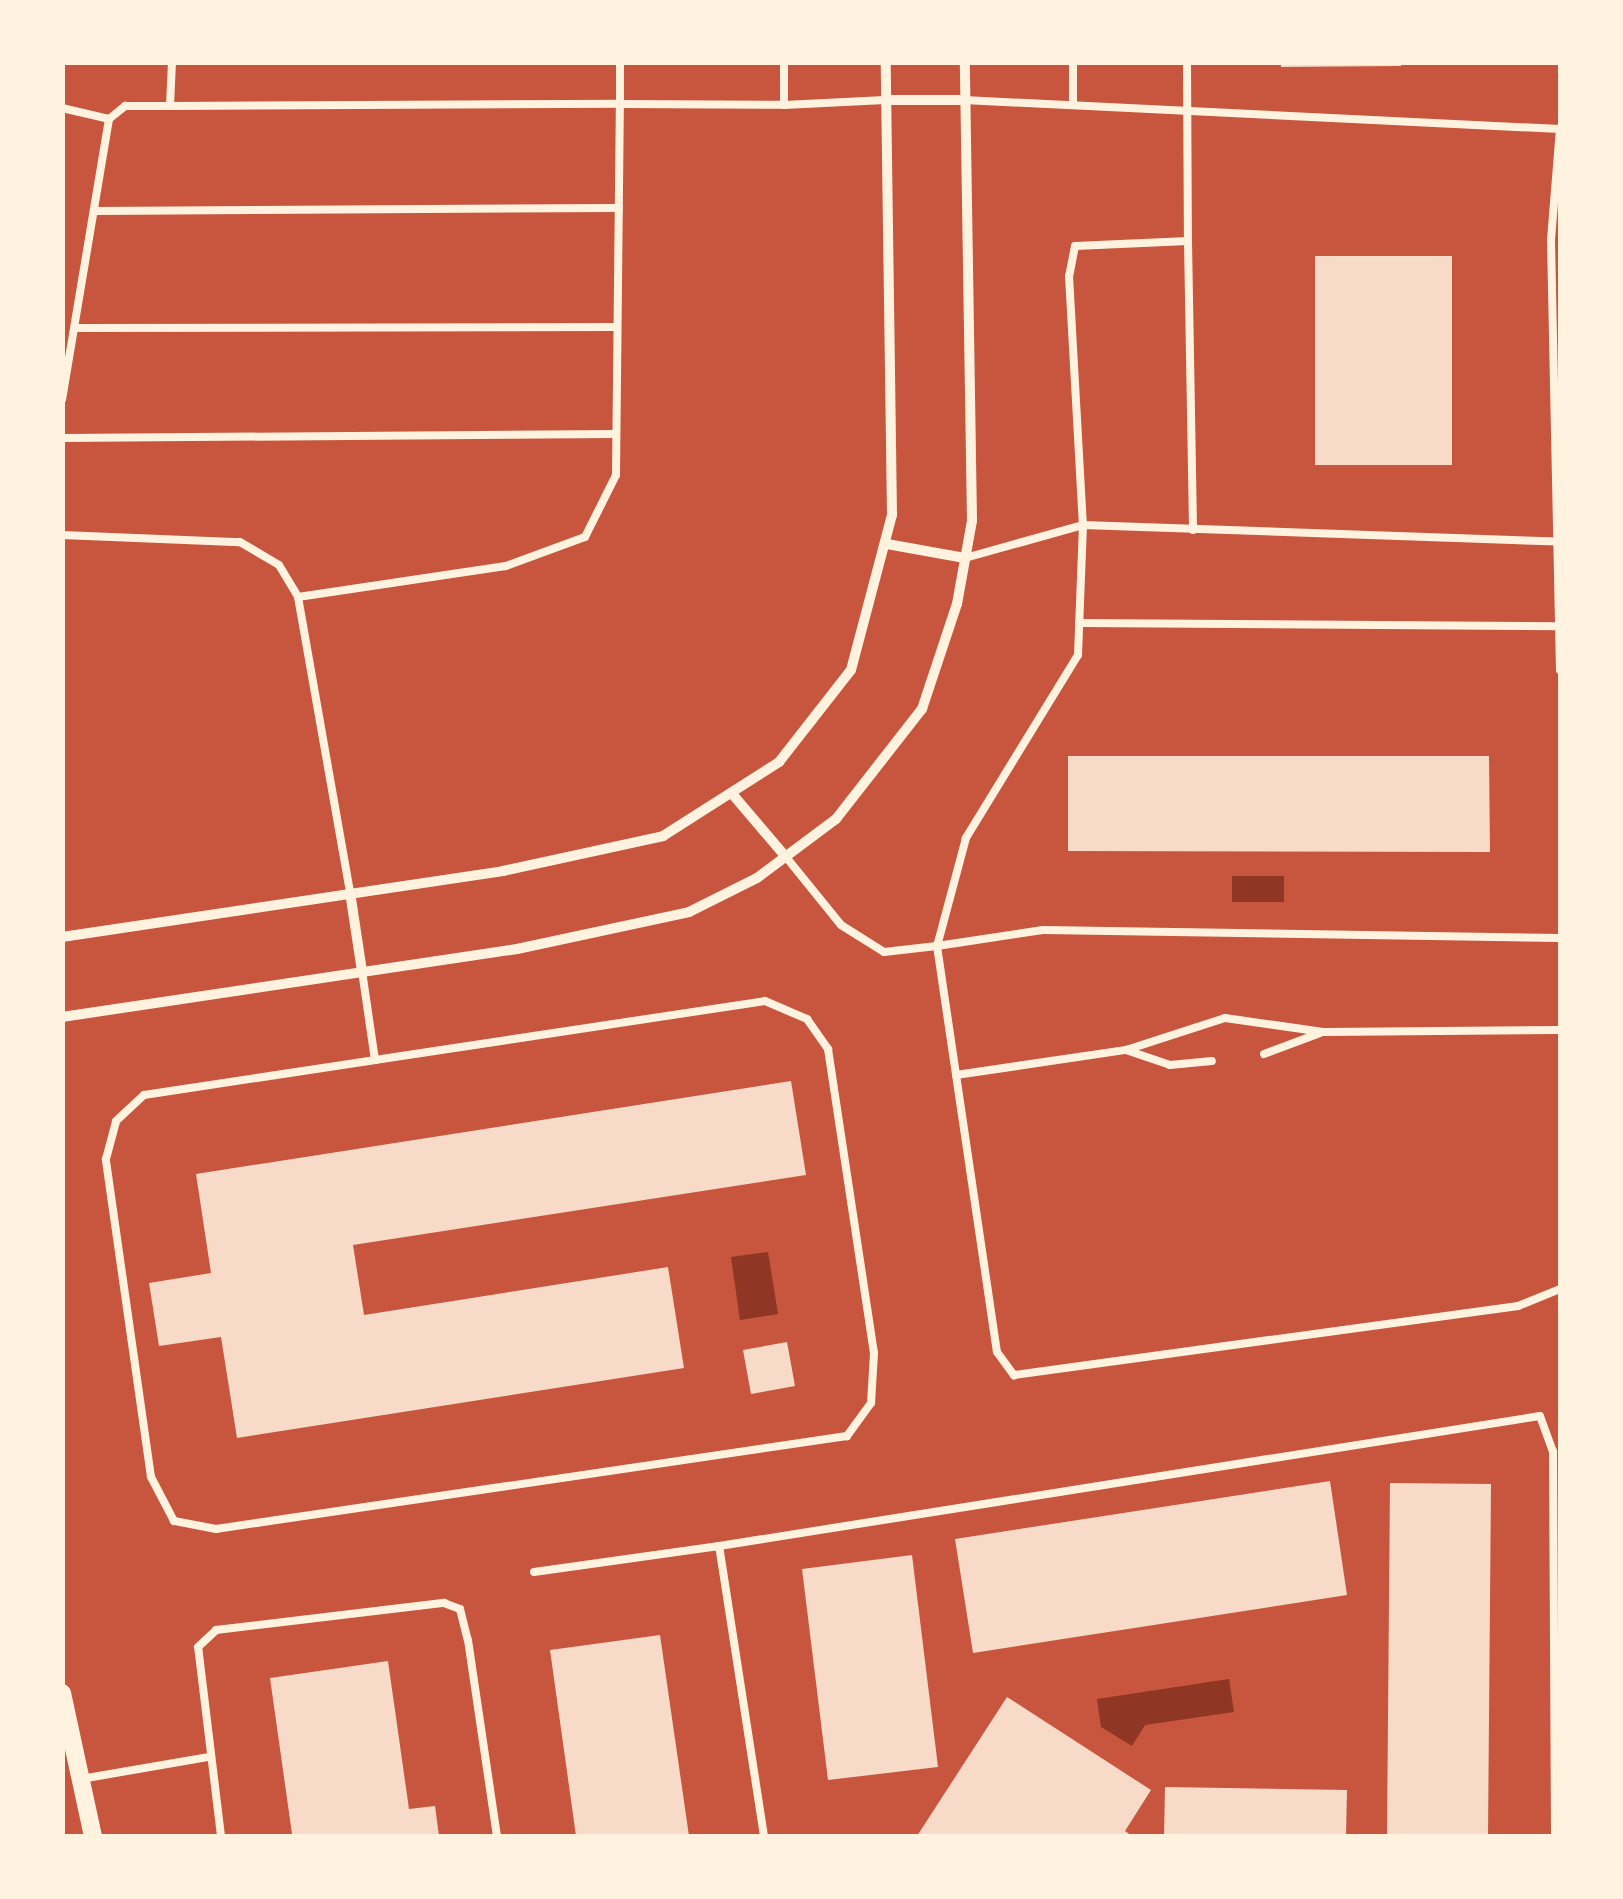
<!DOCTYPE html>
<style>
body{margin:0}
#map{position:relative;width:1623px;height:1899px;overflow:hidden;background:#c8553d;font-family:"Roboto Condensed",sans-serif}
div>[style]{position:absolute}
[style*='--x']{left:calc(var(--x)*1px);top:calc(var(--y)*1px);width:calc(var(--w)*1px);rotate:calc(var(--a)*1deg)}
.water>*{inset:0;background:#8f3625}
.building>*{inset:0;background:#f7dbc8}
.service>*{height:8px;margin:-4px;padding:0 4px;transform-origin:4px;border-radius:4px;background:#fff3e0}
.minor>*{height:10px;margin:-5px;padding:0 5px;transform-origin:5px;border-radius:5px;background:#fff3e0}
.tertiary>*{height:18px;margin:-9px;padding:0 9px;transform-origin:9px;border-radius:9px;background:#fff3e0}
span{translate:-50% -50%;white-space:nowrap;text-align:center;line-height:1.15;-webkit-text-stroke:8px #fff3e0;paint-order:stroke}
.frame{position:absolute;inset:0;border:65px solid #fff3e0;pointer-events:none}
</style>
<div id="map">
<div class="water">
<div style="clip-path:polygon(1232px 876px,1284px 876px,1284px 902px,1232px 902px)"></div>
<div style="clip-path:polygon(768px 1252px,778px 1314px,740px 1320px,731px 1257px)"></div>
<div style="clip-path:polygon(1229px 1679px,1234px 1712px,1145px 1725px,1132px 1746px,1101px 1727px,1097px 1699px)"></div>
</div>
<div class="building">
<div style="clip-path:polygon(1281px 62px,1401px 62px,1401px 66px,1281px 67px)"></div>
<div style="clip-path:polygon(1315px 256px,1452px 256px,1452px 465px,1315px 465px)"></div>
<div style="clip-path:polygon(1068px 756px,1489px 756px,1490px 852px,1068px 851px)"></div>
<div style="clip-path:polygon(791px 1081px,806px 1175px,353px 1245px,364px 1315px,668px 1267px,684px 1368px,237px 1438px,221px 1337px,159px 1346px,149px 1283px,211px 1273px,196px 1174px)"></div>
<div style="clip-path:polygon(787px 1342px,795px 1386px,751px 1394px,743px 1350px)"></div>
<div style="clip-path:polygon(1330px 1481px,1347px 1595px,973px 1653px,955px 1539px)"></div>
<div style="clip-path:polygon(1390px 1483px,1491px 1484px,1488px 1836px,1387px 1836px)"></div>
<div style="clip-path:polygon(912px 1555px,938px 1767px,828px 1780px,802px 1569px)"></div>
<div style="clip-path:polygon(660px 1635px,689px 1836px,576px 1836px,550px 1650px)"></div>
<div style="clip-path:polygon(388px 1661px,409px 1809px,435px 1806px,439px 1836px,292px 1834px,270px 1678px)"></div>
<div style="clip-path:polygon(1007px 1697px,1151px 1790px,1125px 1831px,1132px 1836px,917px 1836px)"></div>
<div style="clip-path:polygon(1165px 1787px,1347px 1790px,1346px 1836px,1164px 1836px)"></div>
</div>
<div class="service">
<div style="--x:784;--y:62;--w:43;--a:90"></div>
<div style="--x:784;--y:105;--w:101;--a:-2.8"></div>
<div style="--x:1187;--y:62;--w:179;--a:89.7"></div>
<div style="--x:1188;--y:241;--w:113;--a:177.5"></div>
<div style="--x:1075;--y:246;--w:31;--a:101"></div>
<div style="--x:1069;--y:276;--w:249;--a:86.8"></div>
<div style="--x:1083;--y:525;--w:130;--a:92.2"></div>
<div style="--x:1078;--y:655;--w:215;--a:121.5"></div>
<div style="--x:966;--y:838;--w:112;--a:105"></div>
<div style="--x:937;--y:946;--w:107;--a:-8.6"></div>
<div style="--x:1043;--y:930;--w:517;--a:0.89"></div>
<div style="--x:964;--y:100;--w:597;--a:2.79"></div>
<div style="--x:1073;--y:105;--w:43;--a:-90"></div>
<div style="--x:170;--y:106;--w:450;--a:-0.3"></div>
<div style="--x:620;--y:104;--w:42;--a:-90"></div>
<div style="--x:62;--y:108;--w:48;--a:13.2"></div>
<div style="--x:109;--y:119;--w:284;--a:99.5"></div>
<div style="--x:109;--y:119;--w:21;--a:-39"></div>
<div style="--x:125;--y:106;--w:45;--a:0"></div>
<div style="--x:170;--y:106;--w:44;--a:-87.4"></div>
<div style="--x:1560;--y:128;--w:113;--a:94.6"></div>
<div style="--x:1551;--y:241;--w:429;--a:88.8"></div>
<div style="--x:94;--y:211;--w:525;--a:-0.33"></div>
<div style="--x:1188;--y:241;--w:289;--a:89"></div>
<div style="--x:75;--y:328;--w:542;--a:-0.11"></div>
<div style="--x:62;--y:438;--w:554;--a:-0.41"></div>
<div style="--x:62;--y:535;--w:178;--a:2.3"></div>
<div style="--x:240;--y:542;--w:45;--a:30.5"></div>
<div style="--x:279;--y:565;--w:37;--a:59"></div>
<div style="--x:298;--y:597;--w:300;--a:80"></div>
<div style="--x:965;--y:558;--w:123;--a:-15.6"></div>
<div style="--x:1083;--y:525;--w:475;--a:2"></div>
<div style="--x:298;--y:597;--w:210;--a:-8.5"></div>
<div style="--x:506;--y:566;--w:84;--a:-20.2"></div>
<div style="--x:585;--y:537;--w:69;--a:-63.4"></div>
<div style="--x:616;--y:475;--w:371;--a:-89.4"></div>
<div style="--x:620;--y:104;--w:164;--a:0.3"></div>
<div style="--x:1079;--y:623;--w:480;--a:0.4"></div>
<div style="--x:786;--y:857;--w:87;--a:51"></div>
<div style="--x:841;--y:925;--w:51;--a:32.1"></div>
<div style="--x:884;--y:952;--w:53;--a:-6.5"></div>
<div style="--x:937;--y:946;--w:410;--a:81.6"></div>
<div style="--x:997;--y:1352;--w:29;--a:54"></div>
<div style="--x:1014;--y:1375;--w:509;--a:-7.8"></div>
<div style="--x:1518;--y:1306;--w:45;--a:-22"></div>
<div style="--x:362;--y:971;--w:90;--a:81.7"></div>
<div style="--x:375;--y:1060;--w:394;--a:-8.6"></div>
<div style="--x:765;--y:1001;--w:46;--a:23.2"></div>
<div style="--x:807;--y:1019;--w:37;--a:55"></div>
<div style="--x:828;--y:1049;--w:307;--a:81.4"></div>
<div style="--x:874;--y:1353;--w:50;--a:93.4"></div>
<div style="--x:871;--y:1403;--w:41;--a:126"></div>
<div style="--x:847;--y:1436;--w:638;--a:171.62"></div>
<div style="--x:216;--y:1529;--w:43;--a:-169.2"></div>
<div style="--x:174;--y:1521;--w:50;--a:-117.6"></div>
<div style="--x:151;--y:1477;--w:321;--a:-98.1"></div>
<div style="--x:106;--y:1159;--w:39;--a:-75"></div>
<div style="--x:116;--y:1121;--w:38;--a:-43"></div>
<div style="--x:144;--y:1095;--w:234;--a:-8.6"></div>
<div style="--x:1126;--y:1050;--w:46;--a:18.8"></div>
<div style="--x:1170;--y:1065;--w:42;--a:-5.4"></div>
<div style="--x:1264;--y:1054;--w:60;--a:-20.6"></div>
<div style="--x:956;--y:1075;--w:172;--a:-8.4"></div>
<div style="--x:1126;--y:1050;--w:104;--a:-17.9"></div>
<div style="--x:1225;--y:1018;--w:99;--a:8.1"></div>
<div style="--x:1323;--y:1032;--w:237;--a:-0.5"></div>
<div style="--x:534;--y:1572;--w:187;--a:-8"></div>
<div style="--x:81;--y:1779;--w:130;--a:-9.8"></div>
<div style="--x:221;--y:1836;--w:190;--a:-96.9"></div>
<div style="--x:198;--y:1647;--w:25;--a:-43"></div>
<div style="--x:216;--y:1630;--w:230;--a:-6.8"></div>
<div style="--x:444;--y:1603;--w:17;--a:21"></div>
<div style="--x:460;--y:1609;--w:32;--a:76"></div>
<div style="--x:468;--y:1640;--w:198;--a:81.6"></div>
<div style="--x:764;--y:1836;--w:293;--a:-98.8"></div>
<div style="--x:719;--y:1546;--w:831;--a:-9"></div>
<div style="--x:1540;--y:1416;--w:37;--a:70"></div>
<div style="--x:1553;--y:1451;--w:385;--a:89.7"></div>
</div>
<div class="minor">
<div style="--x:885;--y:100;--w:79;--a:0"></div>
<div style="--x:887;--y:544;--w:79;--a:10.2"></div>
<div style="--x:734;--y:796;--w:80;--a:49.6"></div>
<div style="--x:350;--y:892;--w:80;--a:81.4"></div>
<div style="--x:62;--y:937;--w:446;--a:-8.5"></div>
<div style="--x:503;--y:871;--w:164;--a:-12.3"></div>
<div style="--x:663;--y:836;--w:138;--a:-32.5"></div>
<div style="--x:779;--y:762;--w:117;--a:-52"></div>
<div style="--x:851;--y:670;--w:160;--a:-75.2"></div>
<div style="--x:892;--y:515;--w:453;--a:-90.8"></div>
<div style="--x:62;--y:1017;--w:460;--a:-8.5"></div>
<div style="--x:517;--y:949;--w:176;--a:-12.1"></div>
<div style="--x:689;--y:912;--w:76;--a:-26.6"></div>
<div style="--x:757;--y:878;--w:99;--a:-36.8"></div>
<div style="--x:836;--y:819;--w:140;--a:-52"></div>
<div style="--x:922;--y:709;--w:111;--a:-71.6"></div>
<div style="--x:957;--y:604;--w:84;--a:-79.8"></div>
<div style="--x:972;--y:521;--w:459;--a:-90.9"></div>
</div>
<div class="tertiary">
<div style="--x:62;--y:1693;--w:146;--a:77.8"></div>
</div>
<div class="frame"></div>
</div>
